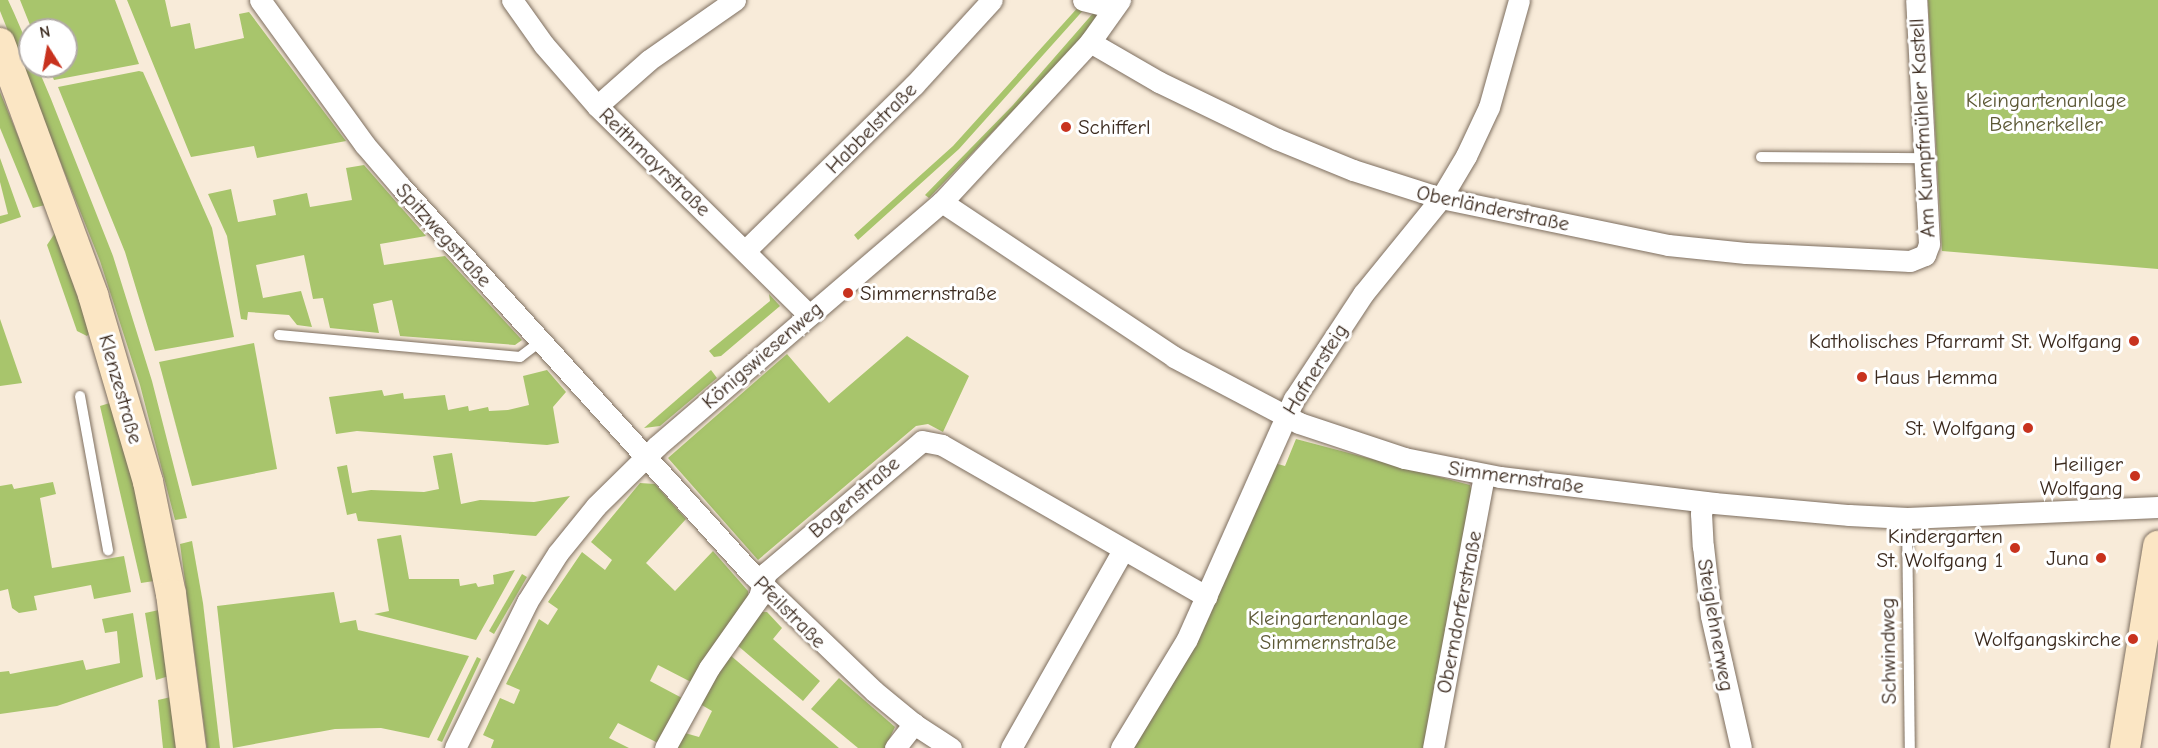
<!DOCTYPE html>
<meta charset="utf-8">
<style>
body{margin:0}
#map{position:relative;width:2158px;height:748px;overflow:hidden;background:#f8ebd9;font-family:"Comic Neue",sans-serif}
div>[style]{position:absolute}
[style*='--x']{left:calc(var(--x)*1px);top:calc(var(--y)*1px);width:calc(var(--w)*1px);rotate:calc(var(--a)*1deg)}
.green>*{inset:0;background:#a8c56c}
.roads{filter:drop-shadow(0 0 2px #7d6e5f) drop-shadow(0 0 2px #7d6e5f)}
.lane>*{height:10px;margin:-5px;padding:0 5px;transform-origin:5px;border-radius:5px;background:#fff}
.street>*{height:21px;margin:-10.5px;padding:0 10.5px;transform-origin:10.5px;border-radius:10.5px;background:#fff}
.secondary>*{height:30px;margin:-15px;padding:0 15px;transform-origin:15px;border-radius:15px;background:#fbe6c4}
.dots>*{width:16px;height:16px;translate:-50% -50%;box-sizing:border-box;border:3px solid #fff;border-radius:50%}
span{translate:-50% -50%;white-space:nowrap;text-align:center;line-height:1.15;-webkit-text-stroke:6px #fff;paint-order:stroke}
.park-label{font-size:21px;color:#5c5835}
.poi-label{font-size:21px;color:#3b2a1e}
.left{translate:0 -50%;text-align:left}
.right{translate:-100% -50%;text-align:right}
.street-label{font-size:21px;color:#3b2a1e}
.north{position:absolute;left:18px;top:18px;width:60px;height:60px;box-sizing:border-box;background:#fff;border:2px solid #b1aaa5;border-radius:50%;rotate:349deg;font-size:16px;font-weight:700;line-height:24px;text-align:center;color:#3b2a1e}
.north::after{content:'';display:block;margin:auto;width:21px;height:27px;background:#c8321e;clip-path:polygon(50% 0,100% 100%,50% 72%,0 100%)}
</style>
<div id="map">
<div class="green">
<div style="clip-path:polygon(0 0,8px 0,14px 13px,30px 50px,30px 66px,37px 66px,51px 99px,113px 256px,152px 381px,187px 518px,175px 520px,140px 385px,100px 261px,0 11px)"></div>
<div style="clip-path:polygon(20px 0,115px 0,139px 64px,54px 80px,48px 66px,66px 66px,66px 30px,32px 30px)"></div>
<div style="clip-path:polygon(127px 0,165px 0,171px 27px,190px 23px,195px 49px,244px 38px,239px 14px,249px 12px,346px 141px,257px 158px,254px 146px,191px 157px)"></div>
<div style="clip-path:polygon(1928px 0,2158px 0,2158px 269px,1942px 251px)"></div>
<div style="clip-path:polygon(1081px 4px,1087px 6px,959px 149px,858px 240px,854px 235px,953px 146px)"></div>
<div style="clip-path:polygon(1095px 11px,1097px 17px,1070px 51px,929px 198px,925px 195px,1013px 105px)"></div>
<div style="clip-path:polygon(139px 71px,143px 72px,212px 228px,234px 337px,155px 351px,125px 252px,58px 87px)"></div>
<div style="clip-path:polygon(0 92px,45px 202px,45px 205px,33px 208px,0 128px)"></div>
<div style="clip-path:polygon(0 158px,21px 217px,0 224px,0 216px,8px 214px,0 182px)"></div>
<div style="clip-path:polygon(364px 165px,426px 236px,380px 244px,384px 265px,445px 256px,522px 340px,515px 345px,400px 336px,392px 300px,373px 304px,379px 333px,330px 328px,323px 298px,313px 299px,304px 255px,256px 265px,263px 298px,301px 291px,312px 327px,297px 325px,289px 315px,248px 312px,247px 320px,241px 319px,227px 236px,208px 194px,231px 189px,238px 222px,276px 215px,273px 200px,307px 193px,310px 207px,352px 200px,346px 168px)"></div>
<div style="clip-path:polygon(55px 233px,90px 332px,87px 336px,77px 331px,47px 245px)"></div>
<div style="clip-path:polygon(769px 294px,780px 306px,721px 356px,714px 357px,709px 351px,770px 301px)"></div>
<div style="clip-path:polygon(0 319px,22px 383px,0 386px)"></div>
<div style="clip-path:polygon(907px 336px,969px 376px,943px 432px,928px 424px,916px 426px,758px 560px,668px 458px,787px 354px,829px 403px)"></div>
<div style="clip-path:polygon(254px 343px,277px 469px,192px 486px,159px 362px)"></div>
<div style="clip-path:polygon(547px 370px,566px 392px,553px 407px,559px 443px,547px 445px,357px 431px,336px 434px,329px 397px,382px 390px,384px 396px,403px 393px,404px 399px,445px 395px,448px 410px,468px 406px,469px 411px,488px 407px,489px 411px,508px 410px,529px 405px,523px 376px)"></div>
<div style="clip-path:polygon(711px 370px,717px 378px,660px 426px,644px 428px)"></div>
<div style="clip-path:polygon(113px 402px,136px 491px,154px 581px,141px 583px,100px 406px)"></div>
<div style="clip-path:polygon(1296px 439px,1470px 485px,1472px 492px,1425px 748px,1129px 748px,1274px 463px,1285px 466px)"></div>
<div style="clip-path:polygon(452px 453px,461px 504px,480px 500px,534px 502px,570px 496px,536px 536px,358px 521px,356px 513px,347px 515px,337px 467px,347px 465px,352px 493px,371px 490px,424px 492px,439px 489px,433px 456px)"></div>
<div style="clip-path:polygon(53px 482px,56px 494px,40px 498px,52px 568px,124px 556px,131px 592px,94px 599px,91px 585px,34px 596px,37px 610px,19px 613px,12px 608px,8px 589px,0 591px,0 486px,12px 484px,14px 489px)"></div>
<div style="clip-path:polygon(640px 483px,655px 484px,686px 519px,646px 563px,675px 591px,713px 551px,748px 591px,748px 597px,691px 682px,658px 665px,650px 681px,682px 698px,658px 743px,618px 723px,609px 738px,629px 748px,491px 748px,494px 740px,483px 735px,500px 698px,514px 704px,520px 690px,506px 684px,539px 619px,548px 625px,558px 609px,548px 602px,582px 552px,605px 570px,612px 560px,591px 542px)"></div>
<div style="clip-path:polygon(401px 535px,409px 579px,459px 579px,460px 586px,476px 583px,478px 587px,494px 584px,493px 575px,515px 570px,476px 640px,374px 614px,389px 611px,377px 539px)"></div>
<div style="clip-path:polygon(192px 541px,203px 603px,220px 748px,207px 748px,180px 544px)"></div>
<div style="clip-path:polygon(522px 574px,527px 577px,494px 634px,489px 631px)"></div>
<div style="clip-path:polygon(334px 592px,340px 623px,356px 620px,358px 630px,469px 656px,429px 738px,381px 728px,335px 729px,233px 748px,217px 606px)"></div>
<div style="clip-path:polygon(159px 610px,169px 676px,156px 680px,145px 613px)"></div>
<div style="clip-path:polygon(759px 612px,767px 612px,782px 628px,773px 639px,820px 681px,803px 701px,737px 645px)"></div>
<div style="clip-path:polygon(133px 613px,143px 677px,57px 706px,0 714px,0 672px,9px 671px,10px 674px,83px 660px,86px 670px,120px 663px,117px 631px,105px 633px,102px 619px)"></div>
<div style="clip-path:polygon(730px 655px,839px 748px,676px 748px,685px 733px,699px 737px,712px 711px,700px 704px)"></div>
<div style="clip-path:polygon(477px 657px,481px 659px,442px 742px,437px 740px)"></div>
<div style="clip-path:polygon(839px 678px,895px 727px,885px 748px,858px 748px,811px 709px)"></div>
<div style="clip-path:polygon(171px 697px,176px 748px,163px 748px,158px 700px)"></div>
</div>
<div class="roads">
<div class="lane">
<div style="--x:1761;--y:157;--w:163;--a:0.4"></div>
<div style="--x:279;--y:335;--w:242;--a:5.2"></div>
<div style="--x:520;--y:357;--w:26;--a:-37"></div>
<div style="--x:80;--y:396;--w:157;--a:79.7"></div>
<div style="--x:1907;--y:518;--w:230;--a:89.3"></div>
</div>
<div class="street">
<div style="--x:260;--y:0;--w:179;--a:54.1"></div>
<div style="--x:365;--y:145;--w:55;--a:49.4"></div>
<div style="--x:401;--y:187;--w:522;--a:47.79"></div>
<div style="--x:752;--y:574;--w:169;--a:43.8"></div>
<div style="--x:874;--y:691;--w:52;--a:39.5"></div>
<div style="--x:914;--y:724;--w:44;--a:33"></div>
<div style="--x:512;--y:0;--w:55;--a:54.6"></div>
<div style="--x:544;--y:45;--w:81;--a:49"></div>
<div style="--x:597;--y:106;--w:298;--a:44.6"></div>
<div style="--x:1083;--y:0;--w:32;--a:14"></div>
<div style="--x:1090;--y:42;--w:80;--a:30.1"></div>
<div style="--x:1159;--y:82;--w:131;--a:25.8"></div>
<div style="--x:1277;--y:139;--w:82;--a:22.2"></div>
<div style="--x:1353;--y:170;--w:92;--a:17.7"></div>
<div style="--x:1441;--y:198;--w:232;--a:11.7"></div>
<div style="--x:1668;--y:245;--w:78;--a:5.9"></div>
<div style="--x:1746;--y:253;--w:164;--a:2.8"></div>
<div style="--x:1910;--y:261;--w:16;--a:-22"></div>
<div style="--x:1925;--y:255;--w:12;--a:-70"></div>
<div style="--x:1929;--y:244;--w:244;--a:-93"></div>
<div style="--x:597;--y:106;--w:69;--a:-41.5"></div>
<div style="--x:649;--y:60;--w:105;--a:-34.9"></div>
<div style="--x:942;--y:202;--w:279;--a:33.7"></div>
<div style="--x:1174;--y:357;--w:141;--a:27.8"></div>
<div style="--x:1299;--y:423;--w:111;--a:18.4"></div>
<div style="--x:1404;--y:458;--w:98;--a:11.2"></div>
<div style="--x:1500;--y:477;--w:216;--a:6.9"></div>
<div style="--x:1714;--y:503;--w:136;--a:5.1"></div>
<div style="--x:1849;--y:515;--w:58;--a:3"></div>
<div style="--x:1907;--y:518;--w:251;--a:-2.5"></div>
<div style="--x:745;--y:251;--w:237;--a:-44.5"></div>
<div style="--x:914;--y:85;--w:115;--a:-47.5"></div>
<div style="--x:1705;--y:502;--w:12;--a:110"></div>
<div style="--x:1701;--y:513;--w:33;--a:87"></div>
<div style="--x:1703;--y:546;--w:70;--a:83.5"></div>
<div style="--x:1711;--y:616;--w:135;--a:77.2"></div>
<div style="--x:455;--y:748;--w:163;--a:-63.7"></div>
<div style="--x:527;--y:602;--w:58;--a:-57.7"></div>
<div style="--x:558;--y:553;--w:60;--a:-51"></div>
<div style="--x:596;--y:506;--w:86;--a:-44.5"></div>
<div style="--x:657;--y:446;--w:375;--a:-40.6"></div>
<div style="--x:942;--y:202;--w:218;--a:-47.2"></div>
<div style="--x:1090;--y:42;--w:52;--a:-54.5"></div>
<div style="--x:665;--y:748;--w:91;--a:-61.2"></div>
<div style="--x:709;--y:668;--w:87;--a:-54.8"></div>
<div style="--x:759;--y:597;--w:25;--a:-74"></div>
<div style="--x:766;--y:573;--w:204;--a:-40.2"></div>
<div style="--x:922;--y:441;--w:20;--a:11"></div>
<div style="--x:942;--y:445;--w:305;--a:29.8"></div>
<div style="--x:895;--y:748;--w:31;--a:-52"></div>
<div style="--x:1011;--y:748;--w:225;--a:-60.5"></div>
<div style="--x:1121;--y:748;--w:127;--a:-58.8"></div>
<div style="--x:1187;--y:639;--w:263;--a:-66"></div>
<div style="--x:1294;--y:399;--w:126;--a:-56.7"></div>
<div style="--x:1363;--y:294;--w:124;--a:-50.9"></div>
<div style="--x:1441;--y:198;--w:49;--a:-59.2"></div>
<div style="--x:1466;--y:156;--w:54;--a:-64.9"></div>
<div style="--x:1489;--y:107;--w:111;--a:-74.3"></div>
<div style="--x:1433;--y:748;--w:278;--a:-79.4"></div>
</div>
<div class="secondary">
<div style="--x:0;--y:43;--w:269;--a:69.7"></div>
<div style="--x:93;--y:295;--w:195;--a:73.6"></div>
<div style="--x:148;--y:482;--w:114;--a:78.4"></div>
<div style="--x:171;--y:594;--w:155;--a:82.6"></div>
<div style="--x:2125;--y:748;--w:205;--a:-80.7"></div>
</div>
</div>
<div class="dots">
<div style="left:1066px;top:127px;background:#c8321e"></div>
<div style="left:848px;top:293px;background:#c8321e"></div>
<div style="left:2134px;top:341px;background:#c8321e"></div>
<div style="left:1862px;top:377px;background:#c8321e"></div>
<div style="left:2028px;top:428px;background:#c8321e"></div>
<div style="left:2135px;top:476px;background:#c8321e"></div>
<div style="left:2015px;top:548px;background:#c8321e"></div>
<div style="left:2101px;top:558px;background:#c8321e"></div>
<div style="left:2133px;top:639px;background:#c8321e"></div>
</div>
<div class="park-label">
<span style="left:2046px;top:112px">Kleingartenanlage<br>Behnerkeller</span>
<span style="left:1328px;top:630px">Kleingartenanlage<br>Simmernstraße</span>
</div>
<div class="poi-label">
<span class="left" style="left:1078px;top:127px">Schifferl</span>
<span class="left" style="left:860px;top:293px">Simmernstraße</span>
<span class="right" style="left:2122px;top:341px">Katholisches Pfarramt St. Wolfgang</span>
<span class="left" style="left:1874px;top:377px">Haus Hemma</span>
<span class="right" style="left:2016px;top:428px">St. Wolfgang</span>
<span class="right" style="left:2123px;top:476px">Heiliger<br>Wolfgang</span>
<span class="right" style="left:2003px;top:548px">Kindergarten<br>St. Wolfgang 1</span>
<span class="right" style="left:2089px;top:558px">Juna</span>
<span class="right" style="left:2121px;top:639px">Wolfgangskirche</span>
</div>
<div class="street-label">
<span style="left:871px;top:128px;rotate:-45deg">Habbelstraße</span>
<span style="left:1922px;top:128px;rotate:-93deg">Am Kumpfmühler Kastell</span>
<span style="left:655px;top:162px;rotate:44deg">Reithmayrstraße</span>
<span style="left:1493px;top:208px;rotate:12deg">Oberländerstraße</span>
<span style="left:444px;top:235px;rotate:48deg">Spitzwegstraße</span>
<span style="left:762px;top:355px;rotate:-41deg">Königswiesenweg</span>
<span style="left:1315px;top:369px;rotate:-58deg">Hafnersteig</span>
<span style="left:121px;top:389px;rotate:74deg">Klenzestraße</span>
<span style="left:1516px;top:477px;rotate:8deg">Simmernstraße</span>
<span style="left:854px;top:497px;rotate:-41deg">Bogenstraße</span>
<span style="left:790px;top:612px;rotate:45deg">Pfeilstraße</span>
<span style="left:1459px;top:612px;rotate:-79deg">Oberndorferstraße</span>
<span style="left:1716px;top:625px;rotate:80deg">Steiglehnerweg</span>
<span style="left:1888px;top:651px;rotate:-91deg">Schwindweg</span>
</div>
<div class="north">N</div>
</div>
